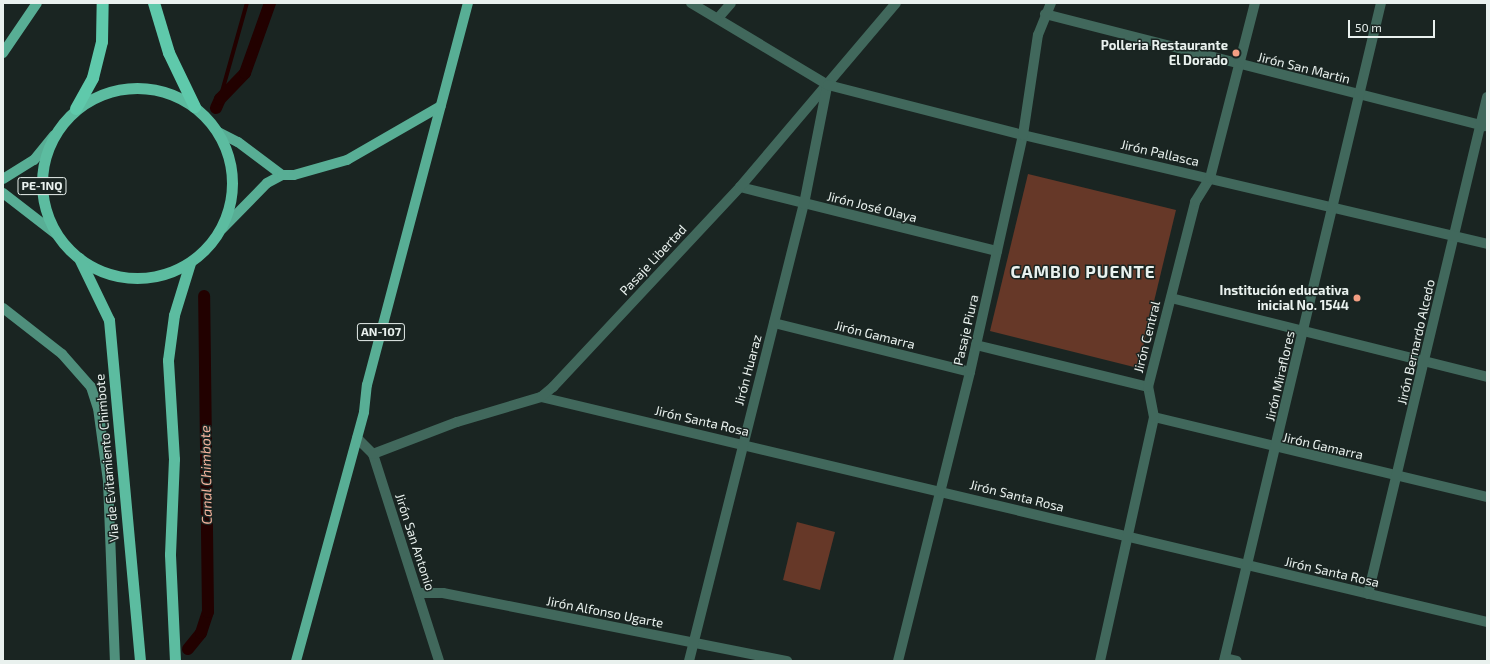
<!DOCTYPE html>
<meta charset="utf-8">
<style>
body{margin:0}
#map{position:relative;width:1490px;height:664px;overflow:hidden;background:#1a2522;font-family:"Exo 2",sans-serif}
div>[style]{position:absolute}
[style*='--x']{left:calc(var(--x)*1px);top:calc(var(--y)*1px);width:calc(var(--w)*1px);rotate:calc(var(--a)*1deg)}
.green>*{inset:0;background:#663828}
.stream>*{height:3.5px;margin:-1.75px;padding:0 1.75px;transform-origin:1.75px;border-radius:1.75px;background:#220100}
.canal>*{height:12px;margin:-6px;padding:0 6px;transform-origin:6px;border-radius:6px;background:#220100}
.minor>*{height:10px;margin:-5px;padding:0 5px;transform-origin:5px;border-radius:5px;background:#41685c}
.tertiary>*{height:10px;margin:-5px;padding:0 5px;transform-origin:5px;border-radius:5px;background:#41685c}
.secondary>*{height:10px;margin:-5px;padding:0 5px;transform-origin:5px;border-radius:5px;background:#4f8f7c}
.primary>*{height:10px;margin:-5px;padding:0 5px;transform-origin:5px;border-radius:5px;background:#58ae95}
.trunk>*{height:11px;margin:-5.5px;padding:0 5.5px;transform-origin:5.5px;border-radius:5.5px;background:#5cbca0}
.trunk>.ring{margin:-5.5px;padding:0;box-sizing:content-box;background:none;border:11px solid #5cbca0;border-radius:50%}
.motorway>*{height:12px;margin:-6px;padding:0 6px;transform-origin:6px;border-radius:6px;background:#5fc9ab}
.dots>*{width:11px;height:11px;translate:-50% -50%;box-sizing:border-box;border:2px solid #1a2522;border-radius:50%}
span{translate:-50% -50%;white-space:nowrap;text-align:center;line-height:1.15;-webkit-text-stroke:3px #1a2522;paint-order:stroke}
.shield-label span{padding:1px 3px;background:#1a2522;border:1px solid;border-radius:3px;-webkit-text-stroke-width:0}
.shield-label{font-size:12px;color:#e9f1ee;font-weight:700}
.poi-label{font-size:13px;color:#e9f1ee;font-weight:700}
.right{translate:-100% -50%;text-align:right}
.street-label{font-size:13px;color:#e9f1ee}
.water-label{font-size:14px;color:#f6b49e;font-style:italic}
.district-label{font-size:17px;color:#e9f1ee;font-weight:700;letter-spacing:1px}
.frame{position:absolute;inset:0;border:4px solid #e9f1ee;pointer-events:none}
.scale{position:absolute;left:1348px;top:20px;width:87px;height:18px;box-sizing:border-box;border:2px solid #e9f1ee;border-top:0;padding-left:5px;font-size:12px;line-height:14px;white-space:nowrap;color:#e9f1ee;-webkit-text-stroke:3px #1a2522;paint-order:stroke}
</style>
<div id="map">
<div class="green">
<div style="clip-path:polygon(1028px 174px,1176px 210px,1138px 368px,990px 331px)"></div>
<div style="clip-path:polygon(797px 522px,835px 532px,820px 590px,783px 580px)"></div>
</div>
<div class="stream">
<div style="--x:220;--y:99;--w:100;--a:-74.3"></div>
</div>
<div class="canal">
<div style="--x:216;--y:108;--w:10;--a:-66"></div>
<div style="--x:220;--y:99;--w:36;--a:-46"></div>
<div style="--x:245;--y:73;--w:74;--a:-70.3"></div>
<div style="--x:188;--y:649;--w:21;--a:-51"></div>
<div style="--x:201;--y:633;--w:22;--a:-72"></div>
<div style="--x:208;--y:612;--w:316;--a:-90.7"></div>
</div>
<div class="minor">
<div style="--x:1045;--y:14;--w:454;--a:14.3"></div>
<div style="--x:719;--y:17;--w:18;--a:-49"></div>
<div style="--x:740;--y:187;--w:265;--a:14"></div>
<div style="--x:1171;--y:298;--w:326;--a:14"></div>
<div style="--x:774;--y:323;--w:202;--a:14"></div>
<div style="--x:976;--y:345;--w:177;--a:13.7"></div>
<div style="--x:541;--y:397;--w:972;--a:13.38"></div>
<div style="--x:1154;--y:417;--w:342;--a:13.5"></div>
<div style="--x:357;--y:438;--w:23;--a:45"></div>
<div style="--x:373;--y:454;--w:217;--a:72.3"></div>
<div style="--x:373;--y:454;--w:90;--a:-20.9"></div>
<div style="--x:457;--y:422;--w:88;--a:-16.6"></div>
<div style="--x:541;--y:397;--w:16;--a:-40"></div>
<div style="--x:553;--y:387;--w:274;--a:-46.9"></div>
<div style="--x:740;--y:187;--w:241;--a:-49.7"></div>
<div style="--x:418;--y:593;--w:25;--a:0"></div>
<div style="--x:443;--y:593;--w:351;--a:11.2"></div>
<div style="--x:1368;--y:594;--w:511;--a:-76.53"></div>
<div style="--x:1225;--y:658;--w:12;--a:14"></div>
<div style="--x:689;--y:661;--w:471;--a:-75.9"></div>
<div style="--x:804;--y:204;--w:119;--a:-78.9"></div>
<div style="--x:898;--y:661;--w:298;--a:-76"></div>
<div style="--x:970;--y:372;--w:243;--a:-77.4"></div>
<div style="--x:1023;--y:135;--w:477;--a:13.2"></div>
<div style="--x:1224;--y:661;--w:676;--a:-76.58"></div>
</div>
<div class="tertiary">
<div style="--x:691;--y:3;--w:160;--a:30.9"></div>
<div style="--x:828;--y:85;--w:201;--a:14.4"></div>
<div style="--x:1023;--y:135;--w:101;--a:-81.5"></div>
<div style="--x:1038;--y:35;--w:35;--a:-68"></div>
<div style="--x:1100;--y:661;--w:250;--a:-77.5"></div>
<div style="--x:1154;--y:417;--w:31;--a:-101"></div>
<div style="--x:1148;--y:387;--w:191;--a:-75.7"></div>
<div style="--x:1195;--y:202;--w:28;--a:-58"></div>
<div style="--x:1210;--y:178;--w:181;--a:-75.6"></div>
</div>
<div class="secondary">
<div style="--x:3;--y:308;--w:75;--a:37.9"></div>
<div style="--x:62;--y:354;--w:44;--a:48.7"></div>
<div style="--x:91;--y:387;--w:22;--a:72"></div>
<div style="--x:98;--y:408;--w:74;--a:82.2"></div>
<div style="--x:108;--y:481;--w:180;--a:87.8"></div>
</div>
<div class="primary">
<div style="--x:3;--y:53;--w:60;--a:-55.8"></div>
<div style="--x:218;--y:132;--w:22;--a:27"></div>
<div style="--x:238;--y:142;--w:55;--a:36.9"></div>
<div style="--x:3;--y:179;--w:36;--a:-32"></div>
<div style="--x:34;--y:160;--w:32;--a:-51"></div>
<div style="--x:3;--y:193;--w:67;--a:37.7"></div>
<div style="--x:222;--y:229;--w:64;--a:-45.6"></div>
<div style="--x:267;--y:183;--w:17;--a:-28"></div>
<div style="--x:282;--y:175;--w:12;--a:0"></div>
<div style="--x:294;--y:175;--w:55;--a:-15.8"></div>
<div style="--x:347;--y:160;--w:108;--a:-29.9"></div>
<div style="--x:296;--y:661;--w:258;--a:-74.7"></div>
<div style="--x:364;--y:412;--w:27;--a:-84"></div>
<div style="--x:367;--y:385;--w:395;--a:-75.2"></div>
</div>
<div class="trunk">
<div class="ring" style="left:42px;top:88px;width:179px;height:179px"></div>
<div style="--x:79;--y:258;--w:69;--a:64.2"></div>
<div style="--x:109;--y:320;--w:342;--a:84.8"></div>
<div style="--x:175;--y:661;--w:107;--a:-92.7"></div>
<div style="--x:170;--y:554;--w:95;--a:-87.6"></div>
<div style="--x:174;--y:459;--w:99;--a:-93.5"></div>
<div style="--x:168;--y:360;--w:45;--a:-82.4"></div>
<div style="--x:174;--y:315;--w:54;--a:-72.9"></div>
</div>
<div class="motorway">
<div style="--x:154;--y:3;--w:52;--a:73.3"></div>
<div style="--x:169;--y:53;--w:60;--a:64.3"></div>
<div style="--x:76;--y:109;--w:35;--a:-61"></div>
<div style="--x:93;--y:78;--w:37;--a:-76"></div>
<div style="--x:102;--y:42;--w:39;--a:-89"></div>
</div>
<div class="dots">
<div style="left:1236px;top:53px;background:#f39f83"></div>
<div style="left:1357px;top:298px;background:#f39f83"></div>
</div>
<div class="shield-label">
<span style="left:42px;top:186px">PE-1NQ</span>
<span style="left:381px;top:332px">AN-107</span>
</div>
<div class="poi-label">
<span class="right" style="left:1228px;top:53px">Polleria Restaurante<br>El Dorado</span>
<span class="right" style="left:1349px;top:298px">Institución educativa<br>inicial No. 1544</span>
</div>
<div class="street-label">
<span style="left:1304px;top:68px;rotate:14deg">Jirón San Martin</span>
<span style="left:1160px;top:153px;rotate:13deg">Jirón Pallasca</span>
<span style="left:872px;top:207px;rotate:14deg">Jirón José Olaya</span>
<span style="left:653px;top:260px;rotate:-47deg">Pasaje Libertad</span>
<span style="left:966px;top:330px;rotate:-77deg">Pasaje Piura</span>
<span style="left:875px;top:335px;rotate:14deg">Jirón Gamarra</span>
<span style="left:1147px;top:337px;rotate:-76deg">Jirón Central</span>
<span style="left:1416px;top:342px;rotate:-77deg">Jirón Bernardo Alcedo</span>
<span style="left:748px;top:370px;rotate:-75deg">Jirón Huaraz</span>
<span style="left:1280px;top:376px;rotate:-77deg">Jirón Miraflores</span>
<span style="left:702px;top:421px;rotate:13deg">Jirón Santa Rosa</span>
<span style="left:1323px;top:446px;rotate:13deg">Jirón Gamarra</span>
<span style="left:107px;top:458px;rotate:-95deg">Via de Evitamiento Chimbote</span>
<span style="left:1017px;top:496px;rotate:14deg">Jirón Santa Rosa</span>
<span style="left:415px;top:542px;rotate:72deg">Jirón San Antonio</span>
<span style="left:1332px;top:572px;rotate:13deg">Jirón Santa Rosa</span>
<span style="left:605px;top:612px;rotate:11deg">Jirón Alfonso Ugarte</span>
</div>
<div class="water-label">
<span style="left:206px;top:475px;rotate:-91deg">Canal Chimbote</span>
</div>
<div class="district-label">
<span style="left:1083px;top:272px">CAMBIO PUENTE</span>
</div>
<div class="frame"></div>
<div class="scale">50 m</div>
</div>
